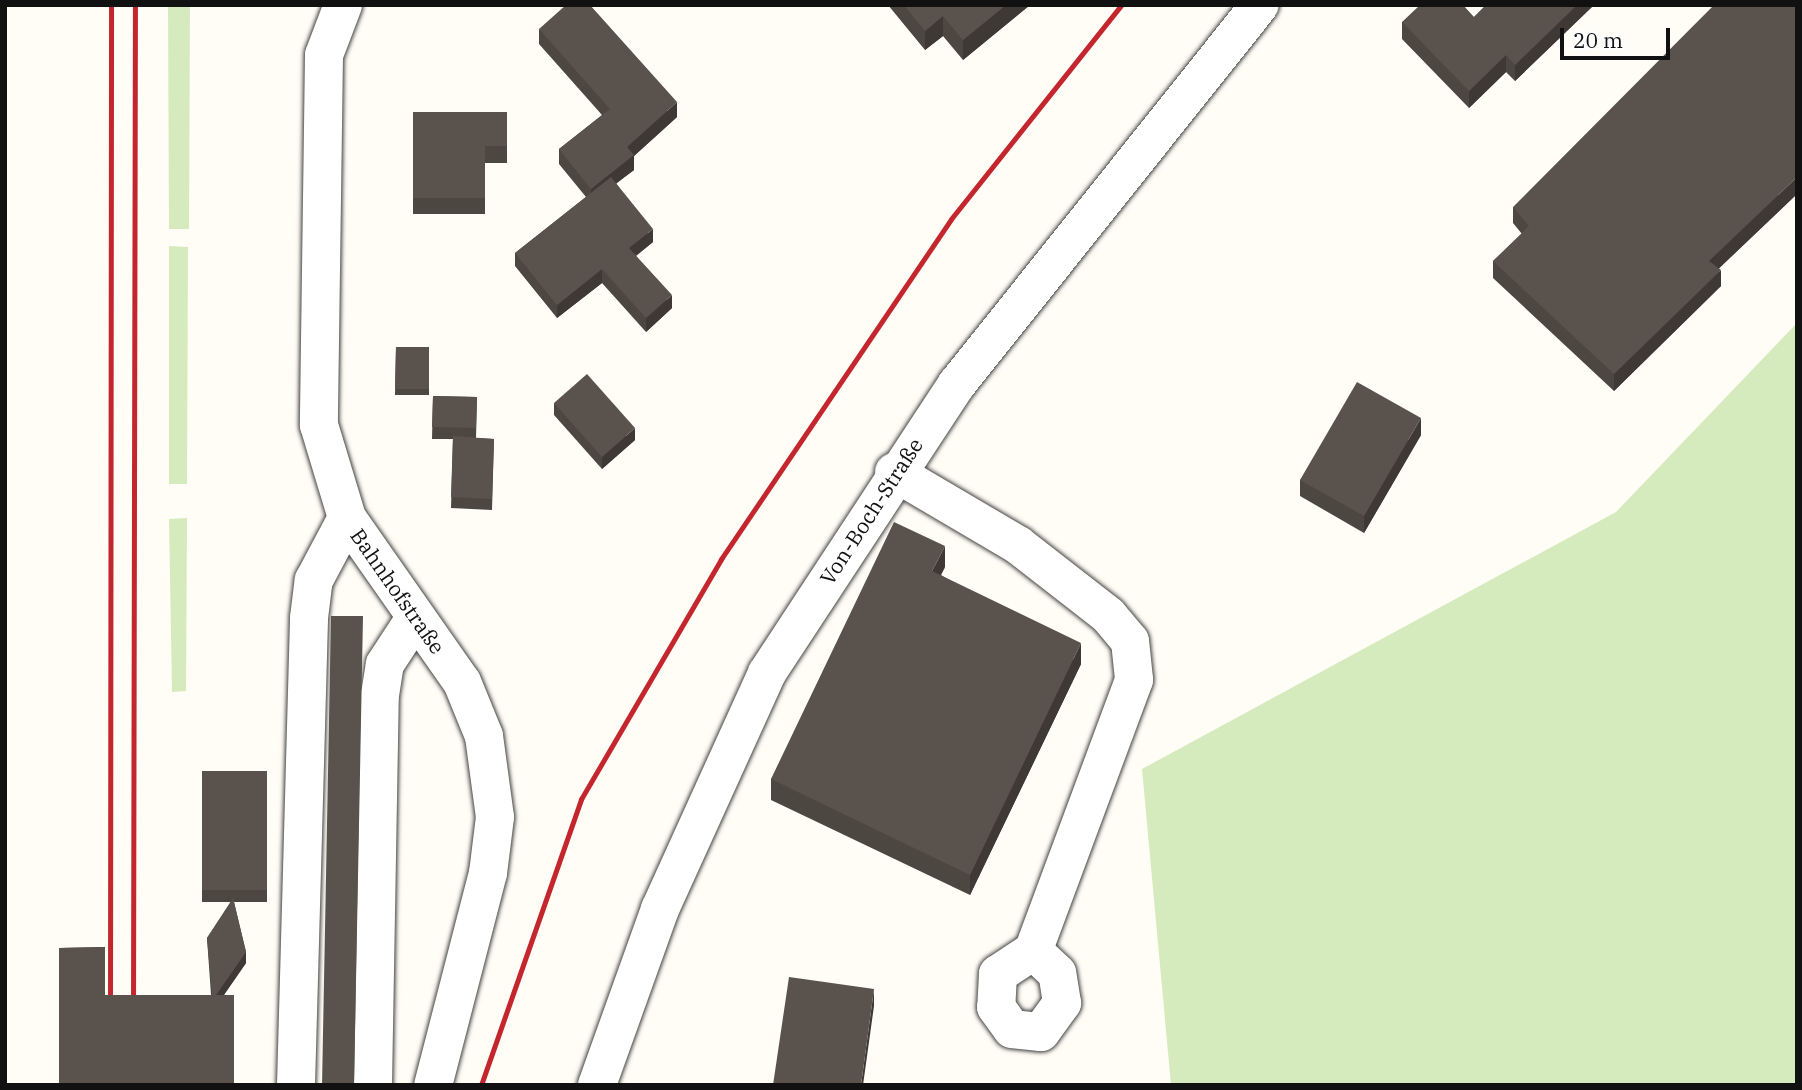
<!DOCTYPE html>
<meta charset="utf-8">
<style>
body{margin:0}
#map{position:relative;width:1802px;height:1090px;overflow:hidden;background:#fffdf5;font-family:"IBM Plex Serif",serif}
div>[style]{position:absolute}
[style*='--x']{left:calc(var(--x)*1px);top:calc(var(--y)*1px);width:calc(var(--w)*1px);rotate:calc(var(--a)*1deg)}
.green>*{inset:0;background:#d5ebbd}
.roads{filter:drop-shadow(0 0 2px #444) drop-shadow(0 0 2px #444)}
.minor>*{height:38px;margin:-19px;padding:0 19px;transform-origin:19px;border-radius:19px;background:#fff}
.rail>*{height:5px;margin:-2.5px;padding:0 2.5px;transform-origin:2.5px;border-radius:2.5px;background:#c4262e}
.wall>*{inset:0;background:#4d4742}
.shaded-wall>*{inset:0;background:#3f3936}
.building>*{inset:0;background:#5a524d}
span{translate:-50% -50%;white-space:nowrap;text-align:center;line-height:1.15;-webkit-text-stroke:7px #fff;paint-order:stroke}
.street-label{font-size:21px;color:#111}
.frame{position:absolute;inset:0;border:7px solid #111;pointer-events:none}
.scale{position:absolute;left:1560px;top:28px;width:110px;height:32px;box-sizing:border-box;border:4px solid #111;border-top:0;padding-left:9px;font-size:21px;line-height:24px;white-space:nowrap;color:#111;-webkit-text-stroke:5px #fff;paint-order:stroke}
</style>
<div id="map">
<div class="green">
<div style="clip-path:polygon(168px 5px,190px 5px,189px 229px,169px 229px)"></div>
<div style="clip-path:polygon(169px 246px,188px 247px,187px 484px,169px 484px)"></div>
<div style="clip-path:polygon(1797px 323px,1797px 1085px,1171px 1085px,1142px 769px,1616px 512px)"></div>
<div style="clip-path:polygon(187px 518px,186px 691px,172px 692px,169px 519px)"></div>
</div>
<div class="roads">
<div class="minor">
<div style="--x:343;--y:5;--w:53;--a:110.8"></div>
<div style="--x:324;--y:55;--w:370;--a:90.8"></div>
<div style="--x:319;--y:425;--w:97;--a:73.2"></div>
<div style="--x:347;--y:518;--w:200;--a:55"></div>
<div style="--x:462;--y:682;--w:58;--a:67.8"></div>
<div style="--x:484;--y:736;--w:82;--a:82.3"></div>
<div style="--x:495;--y:817;--w:56;--a:97.1"></div>
<div style="--x:488;--y:873;--w:219;--a:104.5"></div>
<div style="--x:894;--y:472;--w:144;--a:30.5"></div>
<div style="--x:1018;--y:545;--w:114;--a:37.9"></div>
<div style="--x:1108;--y:615;--w:34;--a:50"></div>
<div style="--x:1130;--y:641;--w:39;--a:84"></div>
<div style="--x:1134;--y:680;--w:289;--a:110.4"></div>
<div style="--x:1033;--y:951;--w:42;--a:146.7"></div>
<div style="--x:998;--y:974;--w:33;--a:93"></div>
<div style="--x:996;--y:1007;--w:27;--a:54"></div>
<div style="--x:1012;--y:1029;--w:29;--a:6"></div>
<div style="--x:1041;--y:1032;--w:36;--a:-54"></div>
<div style="--x:1062;--y:1003;--w:30;--a:-99"></div>
<div style="--x:1057;--y:973;--w:33;--a:-137"></div>
<div style="--x:296;--y:1085;--w:467;--a:-88.4"></div>
<div style="--x:309;--y:618;--w:38;--a:-83"></div>
<div style="--x:314;--y:580;--w:70;--a:-62"></div>
<div style="--x:373;--y:1085;--w:390;--a:-89"></div>
<div style="--x:380;--y:695;--w:31;--a:-81"></div>
<div style="--x:385;--y:664;--w:55;--a:-56.9"></div>
<div style="--x:597;--y:1085;--w:187;--a:-70.3"></div>
<div style="--x:660;--y:909;--w:259;--a:-65.6"></div>
<div style="--x:767;--y:673;--w:346;--a:-56.7"></div>
<div style="--x:957;--y:384;--w:485;--a:-51.4"></div>
</div>
</div>
<div class="rail">
<div style="--x:110;--y:1013;--w:1008;--a:-89.94"></div>
<div style="--x:133;--y:1015;--w:1010;--a:-89.89"></div>
<div style="--x:481;--y:1085;--w:303;--a:-70.7"></div>
<div style="--x:581;--y:799;--w:278;--a:-59.7"></div>
<div style="--x:721;--y:559;--w:410;--a:-55.9"></div>
<div style="--x:951;--y:219;--w:273;--a:-51.5"></div>
</div>
<div class="wall">
<div style="clip-path:polygon(888px 5px,1030px 5px,963px 60px,943px 36px,925px 50px)"></div>
<div style="clip-path:polygon(1486px 5px,1594px 5px,1515px 81px,1506px 72px,1469px 108px,1402px 39px,1402px 22px,1474px 17px)"></div>
<div style="clip-path:polygon(539px 29px,677px 117px,634px 156px,634px 170px,616px 183px,653px 242px,636px 256px,672px 308px,646px 332px,602px 283px,557px 318px,515px 266px,515px 253px,586px 197px,559px 164px,559px 149px,602px 115px,539px 44px)"></div>
<div style="clip-path:polygon(413px 112px,507px 112px,507px 163px,485px 163px,485px 214px,413px 214px)"></div>
<div style="clip-path:polygon(1797px 194px,1719px 268px,1721px 286px,1614px 391px,1493px 278px,1493px 261px,1522px 234px,1513px 223px,1513px 207px)"></div>
<div style="clip-path:polygon(396px 347px,429px 347px,429px 395px,395px 395px)"></div>
<div style="clip-path:polygon(433px 396px,477px 397px,476px 438px,494px 439px,492px 510px,451px 508px,453px 439px,432px 439px)"></div>
<div style="clip-path:polygon(554px 403px,635px 440px,602px 469px,554px 415px)"></div>
<div style="clip-path:polygon(1421px 435px,1364px 533px,1300px 496px,1300px 480px)"></div>
<div style="clip-path:polygon(945px 567px,941px 575px,1081px 664px,970px 895px,771px 800px,771px 779px)"></div>
<div style="clip-path:polygon(202px 771px,267px 771px,267px 902px,234px 902px,246px 952px,246px 963px,224px 995px,234px 995px,234px 1085px,59px 1085px,59px 948px,105px 947px,105px 995px,211px 995px,207px 938px,231px 902px,202px 902px)"></div>
</div>
<div class="shaded-wall">
<div style="clip-path:polygon(1006px 5px,1030px 5px,963px 60px,963px 40px)"></div>
<div style="clip-path:polygon(1577px 5px,1594px 5px,1515px 81px,1515px 65px)"></div>
<div style="clip-path:polygon(943px 16px,943px 36px,925px 50px,925px 31px)"></div>
<div style="clip-path:polygon(1506px 55px,1506px 72px,1469px 108px,1469px 91px)"></div>
<div style="clip-path:polygon(677px 102px,677px 117px,634px 156px,634px 170px,591px 203px,591px 189px,627px 147px)"></div>
<div style="clip-path:polygon(1797px 177px,1797px 194px,1709px 278px,1709px 261px)"></div>
<div style="clip-path:polygon(653px 229px,653px 242px,629px 261px,629px 248px)"></div>
<div style="clip-path:polygon(602px 269px,602px 283px,557px 318px,557px 305px)"></div>
<div style="clip-path:polygon(1721px 270px,1721px 286px,1614px 391px,1614px 374px)"></div>
<div style="clip-path:polygon(672px 295px,672px 308px,646px 332px,646px 318px)"></div>
<div style="clip-path:polygon(1421px 418px,1421px 435px,1364px 533px,1364px 516px)"></div>
<div style="clip-path:polygon(635px 428px,635px 440px,602px 469px,602px 457px)"></div>
<div style="clip-path:polygon(945px 546px,945px 567px,932px 592px,932px 571px)"></div>
<div style="clip-path:polygon(1081px 643px,1081px 664px,970px 895px,970px 875px)"></div>
<div style="clip-path:polygon(246px 952px,246px 963px,216px 1006px,216px 995px)"></div>
<div style="clip-path:polygon(874px 989px,874px 1006px,863px 1085px,861px 1085px)"></div>
</div>
<div class="building">
<div style="clip-path:polygon(566px 5px,590px 5px,677px 102px,627px 147px,634px 155px,591px 189px,559px 149px,610px 109px,539px 29px)"></div>
<div style="clip-path:polygon(904px 5px,1006px 5px,963px 40px,943px 16px,925px 31px)"></div>
<div style="clip-path:polygon(1420px 5px,1463px 5px,1474px 17px,1486px 5px,1577px 5px,1515px 65px,1506px 55px,1469px 91px,1402px 22px)"></div>
<div style="clip-path:polygon(1714px 5px,1797px 5px,1797px 177px,1709px 261px,1721px 270px,1614px 374px,1493px 261px,1529px 226px,1513px 207px)"></div>
<div style="clip-path:polygon(413px 112px,507px 112px,507px 146px,485px 146px,485px 198px,413px 198px)"></div>
<div style="clip-path:polygon(611px 177px,653px 229px,629px 248px,672px 295px,646px 318px,602px 269px,557px 305px,515px 253px)"></div>
<div style="clip-path:polygon(396px 347px,429px 347px,429px 389px,395px 389px)"></div>
<div style="clip-path:polygon(587px 374px,635px 428px,602px 457px,554px 403px)"></div>
<div style="clip-path:polygon(1357px 382px,1421px 418px,1364px 516px,1300px 480px)"></div>
<div style="clip-path:polygon(433px 396px,477px 397px,476px 428px,432px 427px)"></div>
<div style="clip-path:polygon(453px 436px,494px 439px,492px 499px,451px 497px)"></div>
<div style="clip-path:polygon(894px 522px,945px 546px,932px 571px,1081px 643px,970px 875px,771px 779px)"></div>
<div style="clip-path:polygon(331px 616px,363px 616px,354px 1085px,322px 1085px)"></div>
<div style="clip-path:polygon(202px 771px,267px 771px,267px 890px,202px 890px)"></div>
<div style="clip-path:polygon(233px 898px,246px 952px,216px 995px,234px 995px,234px 1085px,59px 1085px,59px 948px,105px 947px,105px 995px,212px 995px,207px 938px)"></div>
<div style="clip-path:polygon(789px 977px,874px 989px,861px 1085px,773px 1085px)"></div>
</div>
<div class="street-label">
<span style="left:871px;top:511px;rotate:-57deg">Von-Boch-Straße</span>
<span style="left:398px;top:591px;rotate:55deg">Bahnhofstraße</span>
</div>
<div class="frame"></div>
<div class="scale">20 m</div>
</div>
